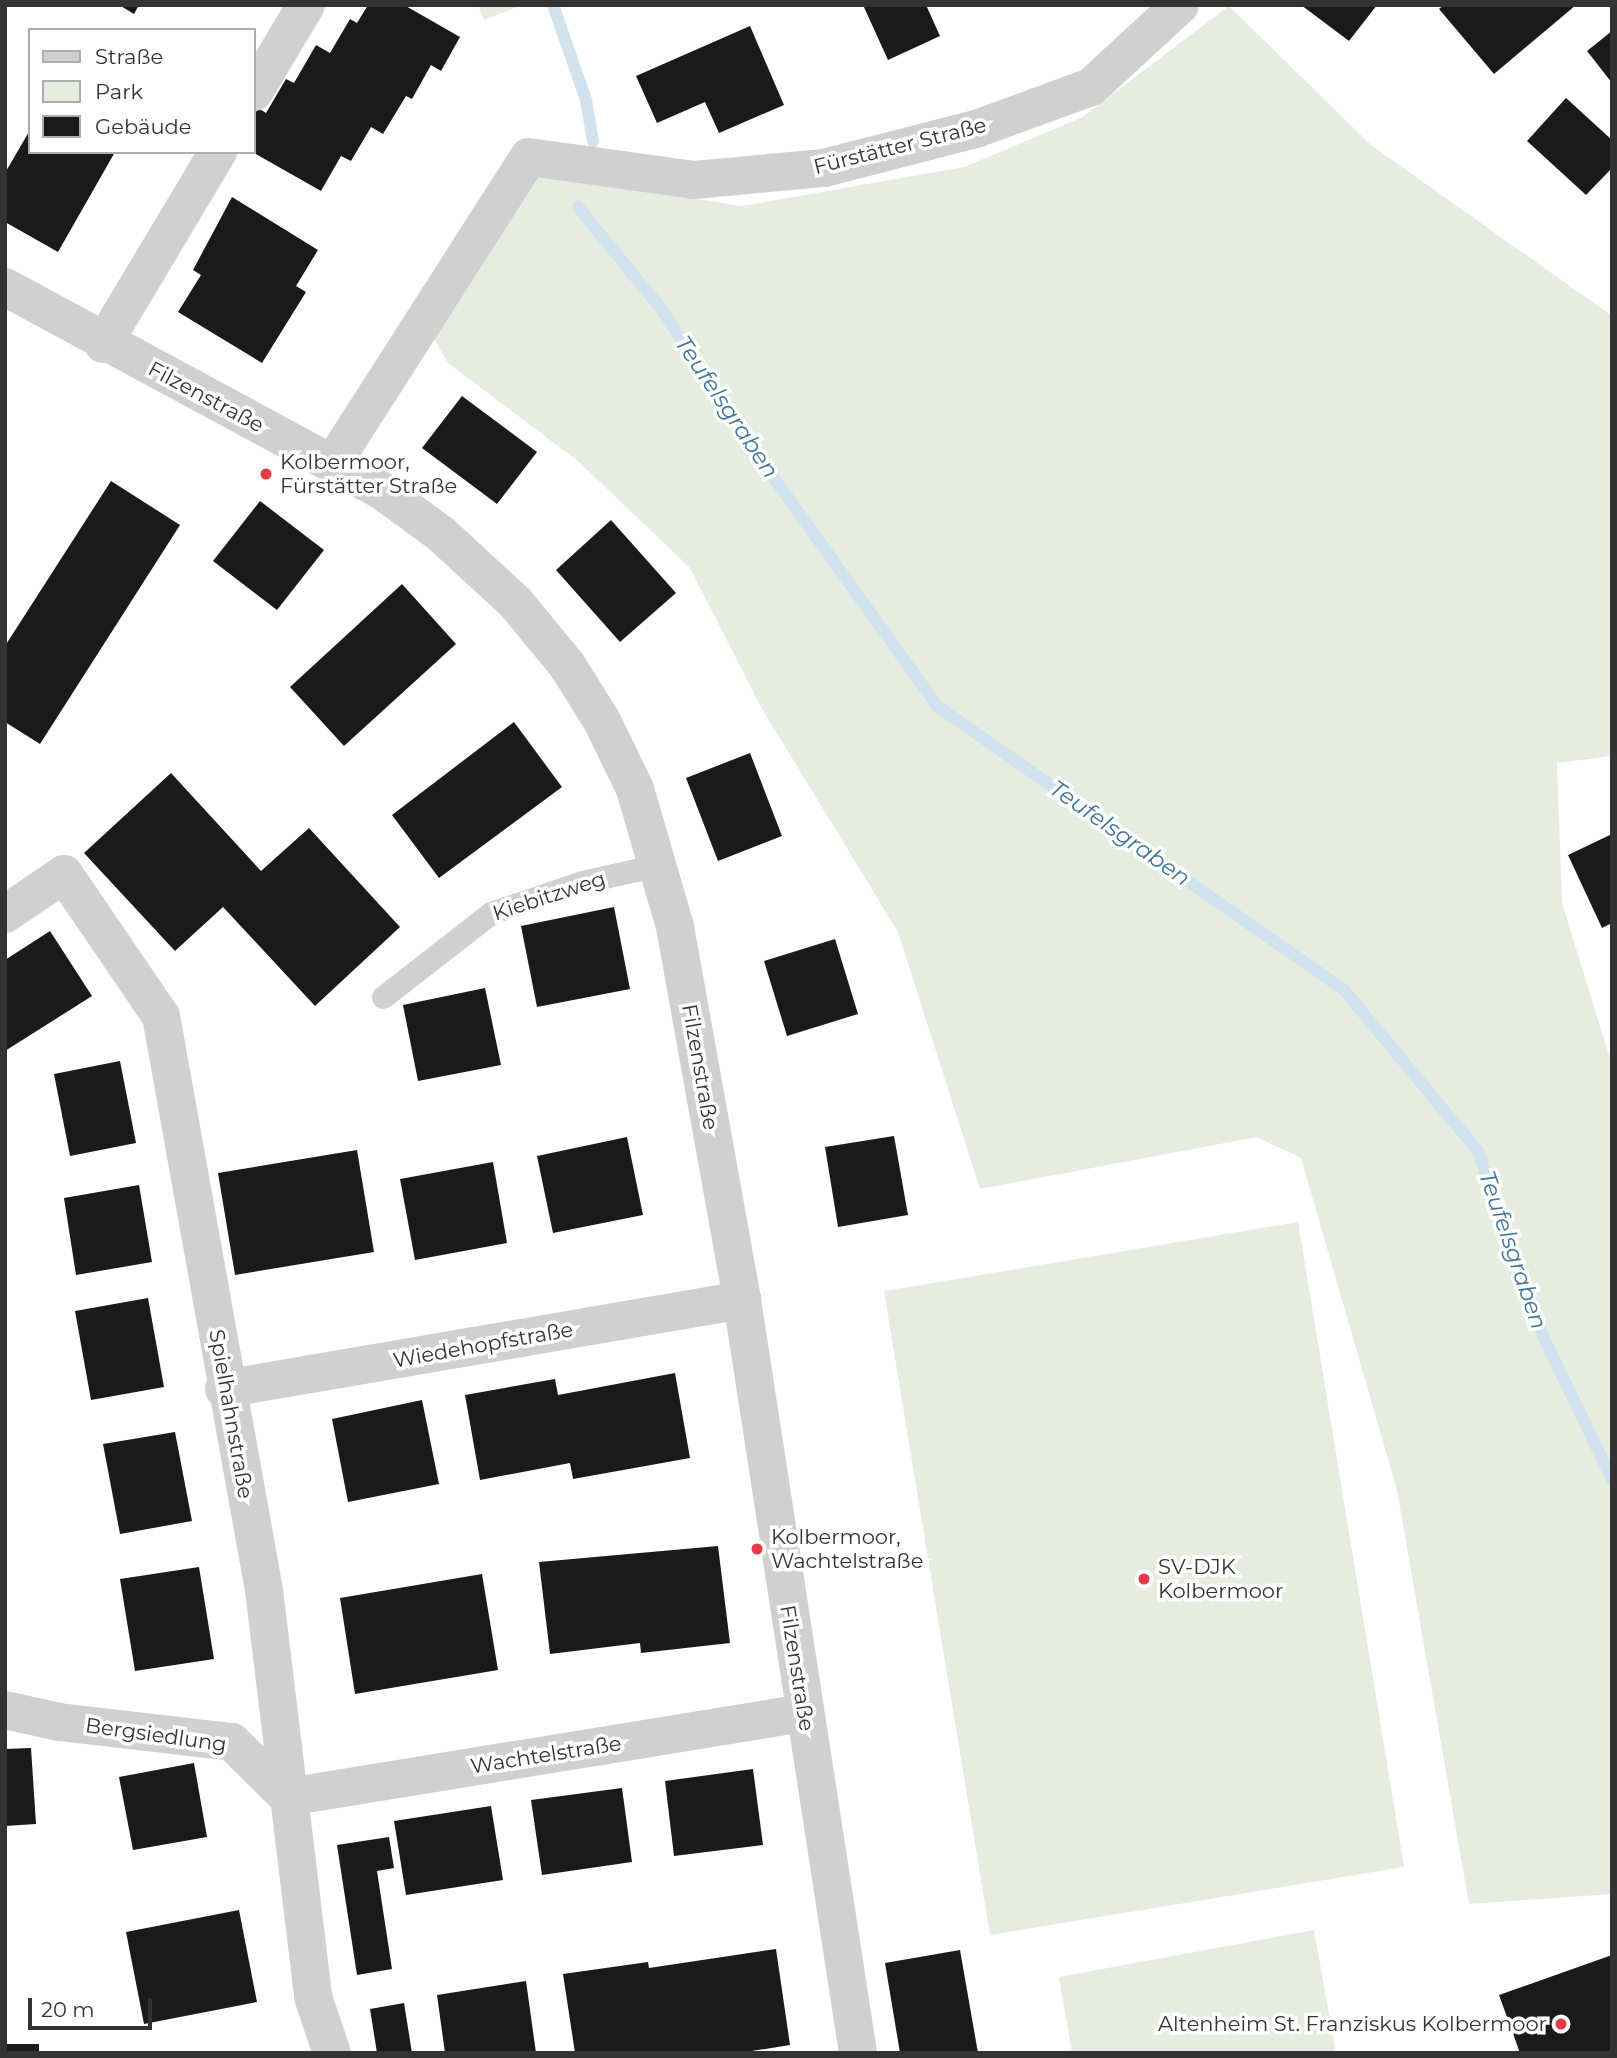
<!DOCTYPE html>
<meta charset="utf-8">
<style>
body{margin:0}
#map{position:relative;width:1617px;height:2058px;overflow:hidden;background:#fff;font-family:Montserrat,sans-serif}
div>[style]{position:absolute}
[style*='--x']{left:calc(var(--x)*1px);top:calc(var(--y)*1px);width:calc(var(--w)*1px);rotate:calc(var(--a)*1deg)}
.green>*{inset:0;background:#e6ecdf}
.stream>*{height:12px;margin:-6px;padding:0 6px;transform-origin:6px;border-radius:6px;background:#cfe2ee}
.building>*{inset:0;background:#1a1a1a}
.service>*{height:23px;margin:-11.5px;padding:0 11.5px;transform-origin:11.5px;border-radius:11.5px;background:#d0d0d0}
.minor>*{height:38px;margin:-19px;padding:0 19px;transform-origin:19px;border-radius:19px;background:#d0d0d0}
.dots>*{width:19px;height:19px;translate:-50% -50%;box-sizing:border-box;border:4px solid #fff;border-radius:50%}
span{translate:-50% -50%;white-space:nowrap;text-align:center;line-height:1.15;-webkit-text-stroke:7px #fff;paint-order:stroke}
.street-label{font-size:21px;color:#333}
.poi-label{font-size:21px;color:#333}
.left{translate:0 -50%;text-align:left}
.right{translate:-100% -50%;text-align:right}
.water-label{font-size:23px;color:#3f7597;font-style:italic}
.frame{position:absolute;inset:0;border:7px solid #333;pointer-events:none}
.legend{position:absolute;left:28px;top:28px;width:228px;height:126px;box-sizing:border-box;background:#fff;border:2px solid #adadad;margin:0;padding:9px 12px;list-style:none;font-size:21px;color:#333}
.legend li{display:flex;align-items:center;gap:14px;height:35px}
.legend b{width:35px;border:2px solid #adadad}
.scale{position:absolute;left:28px;top:1998px;width:124px;height:32px;box-sizing:border-box;border:4px solid #333;border-top:0;padding-left:9px;font-size:21px;line-height:24px;white-space:nowrap;color:#333;-webkit-text-stroke:5px #fff;paint-order:stroke}
</style>
<div id="map">
<div class="green">
<div style="clip-path:polygon(478px 5px,522px 5px,484px 20px)"></div>
<div style="clip-path:polygon(1229px 6px,1371px 145px,1612px 316px,1612px 756px,1557px 763px,1562px 903px,1612px 1065px,1612px 1894px,1469px 1904px,1397px 1490px,1301px 1158px,1257px 1137px,980px 1189px,898px 932px,761px 707px,690px 568px,579px 462px,448px 363px,434px 339px,535px 175px,742px 206px,964px 167px,1081px 118px)"></div>
<div style="clip-path:polygon(1298px 1222px,1404px 1867px,990px 1935px,884px 1291px)"></div>
<div style="clip-path:polygon(1314px 1930px,1336px 2053px,1072px 2053px,1059px 1977px)"></div>
</div>
<div class="stream">
<div style="--x:553;--y:5;--w:101;--a:70.8"></div>
<div style="--x:586;--y:100;--w:42;--a:80.3"></div>
<div style="--x:578;--y:207;--w:133;--a:50.8"></div>
<div style="--x:662;--y:310;--w:180;--a:56.6"></div>
<div style="--x:761;--y:460;--w:302;--a:54.4"></div>
<div style="--x:937;--y:706;--w:498;--a:34.9"></div>
<div style="--x:1345;--y:991;--w:208;--a:50.3"></div>
<div style="--x:1478;--y:1151;--w:198;--a:70.6"></div>
<div style="--x:1544;--y:1338;--w:157;--a:64.3"></div>
</div>
<div class="building">
<div style="clip-path:polygon(119px 5px,139px 5px,134px 14px)"></div>
<div style="clip-path:polygon(368px 5px,404px 5px,460px 37px,441px 71px,431px 65px,412px 99px,406px 96px,383px 134px,371px 127px,351px 161px,341px 156px,321px 191px,254px 153px,254px 116px,258px 108px,266px 113px,286px 79px,294px 83px,316px 45px,330px 53px,350px 19px,357px 23px)"></div>
<div style="clip-path:polygon(863px 5px,926px 5px,940px 36px,888px 60px)"></div>
<div style="clip-path:polygon(1301px 5px,1377px 5px,1349px 41px)"></div>
<div style="clip-path:polygon(1444px 5px,1576px 5px,1494px 74px,1439px 9px)"></div>
<div style="clip-path:polygon(750px 26px,784px 105px,719px 133px,705px 102px,657px 123px,636px 76px)"></div>
<div style="clip-path:polygon(1612px 31px,1612px 83px,1587px 51px)"></div>
<div style="clip-path:polygon(1566px 98px,1612px 140px,1612px 168px,1586px 195px,1527px 141px)"></div>
<div style="clip-path:polygon(30px 130px,30px 152px,115px 152px,58px 252px,5px 222px,5px 173px)"></div>
<div style="clip-path:polygon(232px 197px,318px 250px,296px 286px,306px 292px,262px 363px,178px 312px,201px 275px,193px 270px)"></div>
<div style="clip-path:polygon(462px 396px,537px 452px,497px 504px,422px 448px)"></div>
<div style="clip-path:polygon(111px 481px,180px 525px,40px 744px,5px 722px,5px 646px)"></div>
<div style="clip-path:polygon(260px 501px,324px 550px,277px 610px,213px 561px)"></div>
<div style="clip-path:polygon(611px 520px,676px 593px,620px 642px,556px 570px)"></div>
<div style="clip-path:polygon(402px 584px,456px 644px,344px 746px,290px 687px)"></div>
<div style="clip-path:polygon(514px 722px,562px 787px,439px 878px,392px 815px)"></div>
<div style="clip-path:polygon(750px 753px,782px 836px,718px 861px,686px 778px)"></div>
<div style="clip-path:polygon(171px 773px,261px 871px,309px 828px,400px 927px,315px 1006px,223px 907px,175px 951px,84px 853px)"></div>
<div style="clip-path:polygon(1612px 834px,1612px 923px,1602px 928px,1568px 855px)"></div>
<div style="clip-path:polygon(614px 907px,630px 989px,537px 1007px,521px 926px)"></div>
<div style="clip-path:polygon(50px 931px,92px 996px,5px 1051px,5px 960px)"></div>
<div style="clip-path:polygon(835px 939px,858px 1014px,787px 1036px,764px 961px)"></div>
<div style="clip-path:polygon(485px 988px,501px 1065px,418px 1081px,403px 1005px)"></div>
<div style="clip-path:polygon(120px 1061px,136px 1143px,70px 1156px,54px 1074px)"></div>
<div style="clip-path:polygon(894px 1136px,908px 1215px,838px 1227px,825px 1147px)"></div>
<div style="clip-path:polygon(627px 1137px,643px 1215px,553px 1233px,537px 1156px)"></div>
<div style="clip-path:polygon(357px 1150px,374px 1252px,235px 1275px,218px 1173px)"></div>
<div style="clip-path:polygon(493px 1162px,507px 1243px,415px 1260px,400px 1179px)"></div>
<div style="clip-path:polygon(139px 1185px,152px 1262px,76px 1275px,64px 1198px)"></div>
<div style="clip-path:polygon(148px 1298px,164px 1387px,91px 1400px,75px 1311px)"></div>
<div style="clip-path:polygon(675px 1373px,690px 1458px,573px 1479px,570px 1463px,480px 1480px,465px 1395px,555px 1379px,558px 1395px)"></div>
<div style="clip-path:polygon(422px 1400px,439px 1484px,348px 1502px,332px 1419px)"></div>
<div style="clip-path:polygon(175px 1432px,192px 1521px,120px 1534px,103px 1444px)"></div>
<div style="clip-path:polygon(718px 1546px,730px 1643px,641px 1653px,640px 1643px,550px 1654px,539px 1562px)"></div>
<div style="clip-path:polygon(199px 1567px,214px 1659px,135px 1671px,120px 1579px)"></div>
<div style="clip-path:polygon(482px 1574px,498px 1670px,355px 1694px,340px 1598px)"></div>
<div style="clip-path:polygon(31px 1748px,36px 1824px,5px 1826px,5px 1749px)"></div>
<div style="clip-path:polygon(194px 1763px,207px 1837px,133px 1850px,119px 1777px)"></div>
<div style="clip-path:polygon(753px 1769px,763px 1845px,674px 1856px,665px 1781px)"></div>
<div style="clip-path:polygon(622px 1788px,632px 1862px,542px 1875px,531px 1800px)"></div>
<div style="clip-path:polygon(491px 1806px,503px 1880px,406px 1895px,394px 1821px)"></div>
<div style="clip-path:polygon(389px 1837px,394px 1868px,377px 1871px,392px 1969px,357px 1975px,337px 1845px)"></div>
<div style="clip-path:polygon(239px 1910px,257px 2002px,144px 2024px,126px 1932px)"></div>
<div style="clip-path:polygon(776px 1949px,790px 2045px,739px 2053px,575px 2053px,563px 1974px,648px 1962px,649px 1968px)"></div>
<div style="clip-path:polygon(960px 1950px,978px 2053px,900px 2053px,885px 1963px)"></div>
<div style="clip-path:polygon(1612px 1955px,1612px 2053px,1520px 2053px,1499px 1995px)"></div>
<div style="clip-path:polygon(526px 1981px,536px 2053px,445px 2053px,437px 1995px)"></div>
<div style="clip-path:polygon(404px 2003px,412px 2053px,377px 2053px,370px 2009px)"></div>
<div style="clip-path:polygon(5px 2044px,39px 2044px,39px 2053px,5px 2053px)"></div>
</div>
<div class="service">
<div style="--x:383;--y:997;--w:137;--a:-37.9"></div>
<div style="--x:491;--y:913;--w:96;--a:-18.8"></div>
<div style="--x:582;--y:882;--w:78;--a:-12.6"></div>
</div>
<div class="minor">
<div style="--x:254;--y:92;--w:101;--a:-59.1"></div>
<div style="--x:5;--y:287;--w:427;--a:28.4"></div>
<div style="--x:381;--y:490;--w:74;--a:36.3"></div>
<div style="--x:441;--y:534;--w:100;--a:42.6"></div>
<div style="--x:515;--y:602;--w:82;--a:50.5"></div>
<div style="--x:567;--y:665;--w:66;--a:58"></div>
<div style="--x:602;--y:721;--w:76;--a:64.1"></div>
<div style="--x:635;--y:789;--w:144;--a:73.8"></div>
<div style="--x:675;--y:927;--w:379;--a:79.8"></div>
<div style="--x:742;--y:1300;--w:762;--a:81.24"></div>
<div style="--x:103;--y:344;--w:224;--a:-59.1"></div>
<div style="--x:333;--y:463;--w:363;--a:-57.4"></div>
<div style="--x:529;--y:157;--w:167;--a:7.9"></div>
<div style="--x:694;--y:180;--w:131;--a:-5.3"></div>
<div style="--x:824;--y:168;--w:157;--a:-14.4"></div>
<div style="--x:976;--y:129;--w:122;--a:-20.1"></div>
<div style="--x:1091;--y:87;--w:121;--a:-42.7"></div>
<div style="--x:5;--y:914;--w:71;--a:-34.1"></div>
<div style="--x:64;--y:874;--w:172;--a:55.7"></div>
<div style="--x:161;--y:1016;--w:583;--a:79.83"></div>
<div style="--x:264;--y:1590;--w:410;--a:83.1"></div>
<div style="--x:313;--y:1997;--w:59;--a:71.3"></div>
<div style="--x:224;--y:1389;--w:526;--a:-9.75"></div>
<div style="--x:5;--y:1710;--w:55;--a:12.5"></div>
<div style="--x:59;--y:1722;--w:174;--a:6.6"></div>
<div style="--x:232;--y:1742;--w:78;--a:44.5"></div>
<div style="--x:288;--y:1797;--w:522;--a:-9.26"></div>
</div>
<div class="dots">
<div style="left:266px;top:474px;background:#e63946"></div>
<div style="left:757px;top:1549px;background:#e63946"></div>
<div style="left:1144px;top:1579px;background:#e63946"></div>
<div style="left:1561px;top:2024px;background:#e63946"></div>
</div>
<div class="street-label">
<span style="left:900px;top:146px;rotate:-14deg">Fürstätter Straße</span>
<span style="left:206px;top:397px;rotate:28deg">Filzenstraße</span>
<span style="left:549px;top:896px;rotate:-18deg">Kiebitzweg</span>
<span style="left:700px;top:1067px;rotate:80deg">Filzenstraße</span>
<span style="left:483px;top:1345px;rotate:-10deg">Wiedehopfstraße</span>
<span style="left:231px;top:1414px;rotate:80deg">Spielhahnstraße</span>
<span style="left:797px;top:1668px;rotate:81deg">Filzenstraße</span>
<span style="left:156px;top:1735px;rotate:8deg">Bergsiedlung</span>
<span style="left:546px;top:1755px;rotate:-9deg">Wachtelstraße</span>
</div>
<div class="poi-label">
<span class="left" style="left:280px;top:474px">Kolbermoor,<br>Fürstätter Straße</span>
<span class="left" style="left:771px;top:1549px">Kolbermoor,<br>Wachtelstraße</span>
<span class="left" style="left:1158px;top:1579px">SV-DJK<br>Kolbermoor</span>
<span class="right" style="left:1547px;top:2024px">Altenheim St. Franziskus Kolbermoor</span>
</div>
<div class="water-label">
<span style="left:727px;top:407px;rotate:56deg">Teufelsgraben</span>
<span style="left:1120px;top:833px;rotate:35deg">Teufelsgraben</span>
<span style="left:1513px;top:1250px;rotate:71deg">Teufelsgraben</span>
</div>
<div class="frame"></div>
<ul class="legend">
<li><b style="height:9px;background:#d0d0d0"></b>Straße</li>
<li><b style="height:19px;background:#e6ecdf"></b>Park</li>
<li><b style="height:19px;background:#1a1a1a"></b>Gebäude</li>
</ul>
<div class="scale">20 m</div>
</div>
